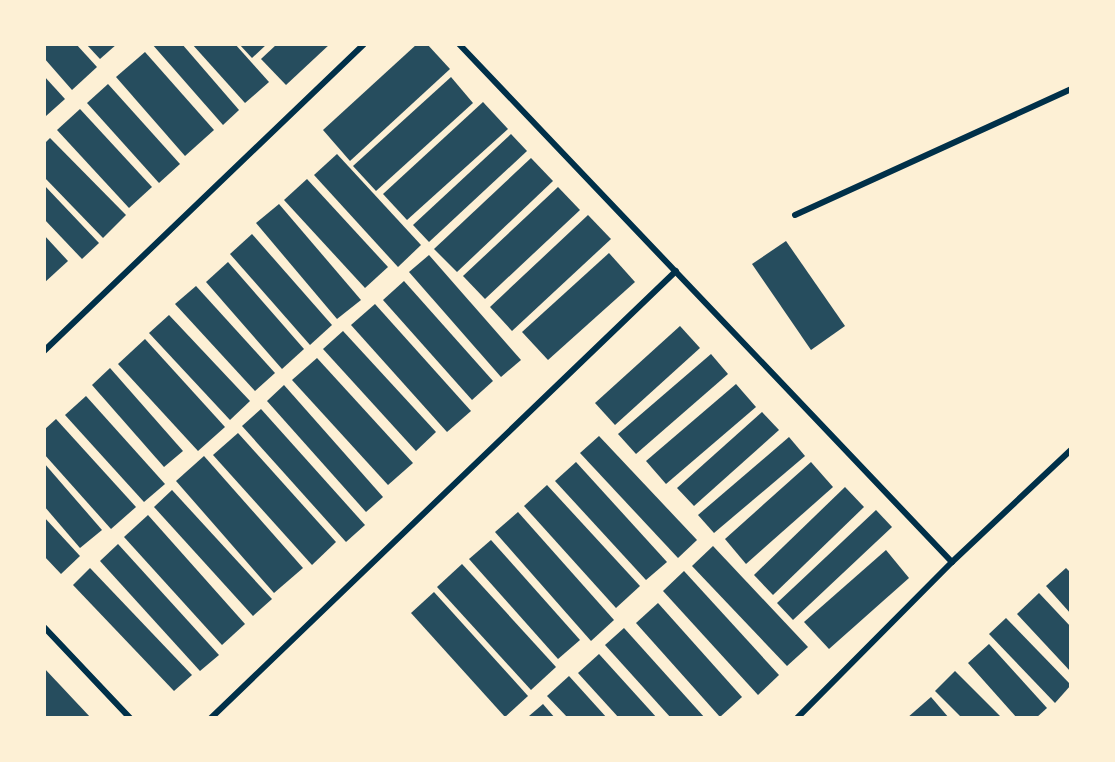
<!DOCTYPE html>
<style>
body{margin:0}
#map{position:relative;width:1115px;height:762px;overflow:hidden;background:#fdf0d5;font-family:Cabin,sans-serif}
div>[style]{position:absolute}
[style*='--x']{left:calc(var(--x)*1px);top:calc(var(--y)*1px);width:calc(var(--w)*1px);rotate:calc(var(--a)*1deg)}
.building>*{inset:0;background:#264d5e}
.service>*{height:6px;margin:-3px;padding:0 3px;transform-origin:3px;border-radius:3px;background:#003049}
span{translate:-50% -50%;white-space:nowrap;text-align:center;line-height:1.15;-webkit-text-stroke:7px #fdf0d5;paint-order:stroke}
.frame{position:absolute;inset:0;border:46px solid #fdf0d5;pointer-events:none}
</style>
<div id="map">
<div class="building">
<div style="clip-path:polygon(44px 44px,76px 44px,97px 67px,72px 90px,44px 58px)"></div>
<div style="clip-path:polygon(86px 44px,117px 44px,100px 59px)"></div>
<div style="clip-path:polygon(152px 44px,182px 44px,239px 110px,223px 125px)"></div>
<div style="clip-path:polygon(192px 44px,235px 44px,269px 82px,245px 103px)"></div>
<div style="clip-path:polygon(239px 44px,267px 44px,252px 58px)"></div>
<div style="clip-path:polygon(277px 44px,330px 44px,286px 85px,261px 59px)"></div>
<div style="clip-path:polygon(417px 44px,427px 44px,450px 69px,350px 161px,323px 130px)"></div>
<div style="clip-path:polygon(145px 52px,214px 130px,185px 156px,116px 77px)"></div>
<div style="clip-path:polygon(44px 76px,65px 99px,46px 116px,44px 114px)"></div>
<div style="clip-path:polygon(451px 77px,473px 103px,376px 191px,353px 166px)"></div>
<div style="clip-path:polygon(108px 84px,180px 164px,159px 183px,87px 103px)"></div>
<div style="clip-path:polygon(483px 102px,508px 129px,407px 220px,383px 194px)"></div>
<div style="clip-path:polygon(80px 109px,152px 187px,129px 208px,57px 130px)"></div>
<div style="clip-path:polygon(511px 134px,527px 151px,429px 242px,413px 225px)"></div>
<div style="clip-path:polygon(50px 138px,126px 215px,103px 238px,44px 177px,44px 144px)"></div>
<div style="clip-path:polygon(337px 154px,421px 245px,398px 267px,314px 175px)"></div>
<div style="clip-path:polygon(531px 158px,553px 181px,457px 272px,434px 249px)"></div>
<div style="clip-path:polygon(307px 179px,388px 267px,365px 288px,284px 200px)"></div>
<div style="clip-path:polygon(44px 185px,99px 243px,82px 259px,44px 219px)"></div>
<div style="clip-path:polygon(558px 187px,580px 210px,485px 299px,463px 276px)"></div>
<div style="clip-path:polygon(279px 204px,361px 300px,337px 319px,256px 223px)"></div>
<div style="clip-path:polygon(588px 215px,611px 239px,512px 331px,490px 307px)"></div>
<div style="clip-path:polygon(252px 234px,332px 325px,310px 345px,230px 254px)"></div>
<div style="clip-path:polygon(44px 235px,68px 261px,44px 283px)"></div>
<div style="clip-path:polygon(786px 241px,845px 326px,811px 350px,752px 264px)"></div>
<div style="clip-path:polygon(609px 253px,635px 282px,548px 360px,522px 332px)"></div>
<div style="clip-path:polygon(429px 255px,521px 360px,501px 377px,409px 272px)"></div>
<div style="clip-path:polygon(228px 262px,304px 349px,282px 369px,206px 282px)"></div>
<div style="clip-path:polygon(404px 281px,493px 381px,472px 400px,383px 300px)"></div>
<div style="clip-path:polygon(196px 286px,275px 373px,255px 391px,175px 304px)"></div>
<div style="clip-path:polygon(375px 304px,471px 411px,447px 432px,351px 325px)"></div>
<div style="clip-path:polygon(169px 315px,250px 401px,230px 420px,149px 333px)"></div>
<div style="clip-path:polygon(680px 326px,700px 348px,615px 425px,595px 403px)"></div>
<div style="clip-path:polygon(343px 331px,436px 432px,416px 451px,323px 349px)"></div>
<div style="clip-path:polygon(145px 339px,225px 427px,198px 451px,118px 364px)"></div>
<div style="clip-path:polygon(711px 354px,728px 374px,636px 454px,618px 434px)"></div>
<div style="clip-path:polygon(317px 358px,413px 463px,388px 485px,292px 380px)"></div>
<div style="clip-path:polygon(110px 368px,183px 451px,164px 467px,92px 385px)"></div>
<div style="clip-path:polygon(736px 384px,756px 407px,666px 484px,646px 461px)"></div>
<div style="clip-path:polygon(284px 385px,383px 497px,366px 512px,267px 401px)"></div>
<div style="clip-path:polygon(86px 396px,165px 484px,144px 502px,65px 415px)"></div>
<div style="clip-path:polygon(261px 409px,365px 525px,346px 542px,242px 426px)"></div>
<div style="clip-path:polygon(762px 412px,779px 430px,694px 506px,677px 488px)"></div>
<div style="clip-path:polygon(56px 419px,136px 507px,111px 529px,44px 454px,44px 430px)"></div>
<div style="clip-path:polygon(238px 433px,336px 542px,312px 565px,213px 455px)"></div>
<div style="clip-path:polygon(599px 436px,697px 540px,678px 558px,580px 453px)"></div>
<div style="clip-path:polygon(789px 437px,805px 456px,714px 533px,698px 515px)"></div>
<div style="clip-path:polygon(204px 456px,303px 568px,274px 593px,176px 481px)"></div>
<div style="clip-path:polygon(576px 462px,667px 562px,646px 580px,555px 481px)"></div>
<div style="clip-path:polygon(811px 462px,833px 487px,746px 564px,725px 539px)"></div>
<div style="clip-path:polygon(44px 463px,102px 530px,80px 548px,44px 506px)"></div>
<div style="clip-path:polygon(547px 485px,640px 586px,616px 608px,524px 506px)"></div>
<div style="clip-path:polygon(845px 487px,864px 507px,773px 595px,754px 575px)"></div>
<div style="clip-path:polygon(172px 490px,272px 599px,253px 616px,154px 507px)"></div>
<div style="clip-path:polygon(876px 510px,892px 527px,793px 620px,777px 603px)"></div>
<div style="clip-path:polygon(518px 512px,614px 620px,591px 641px,495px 532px)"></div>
<div style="clip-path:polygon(148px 515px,245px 624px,222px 645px,124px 537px)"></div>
<div style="clip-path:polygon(44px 517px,80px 556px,61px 574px,44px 556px)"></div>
<div style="clip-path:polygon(491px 540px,580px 640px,558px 659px,469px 559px)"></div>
<div style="clip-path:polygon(118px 544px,219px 655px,200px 671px,100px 561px)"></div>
<div style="clip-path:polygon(713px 546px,808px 647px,787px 666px,692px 566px)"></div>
<div style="clip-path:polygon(886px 550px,909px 578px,829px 649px,804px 622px)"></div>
<div style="clip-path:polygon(462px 564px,556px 667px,531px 690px,437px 587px)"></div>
<div style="clip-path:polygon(90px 568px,192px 675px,174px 691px,73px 585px)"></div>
<div style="clip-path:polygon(1066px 568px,1071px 573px,1071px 614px,1046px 586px)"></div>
<div style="clip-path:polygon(684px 571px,779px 675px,758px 695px,663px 591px)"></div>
<div style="clip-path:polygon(434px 592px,528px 696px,505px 717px,411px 613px)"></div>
<div style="clip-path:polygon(1039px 593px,1071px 627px,1071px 672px,1017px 614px)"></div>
<div style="clip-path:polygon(658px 603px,742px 697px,720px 717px,636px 623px)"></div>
<div style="clip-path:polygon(1006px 618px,1071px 685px,1055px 703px,989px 634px)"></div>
<div style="clip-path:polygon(624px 628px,705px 718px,671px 718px,605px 645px)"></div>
<div style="clip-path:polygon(989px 644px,1047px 708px,1036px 718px,1017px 718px,968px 663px)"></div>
<div style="clip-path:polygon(599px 654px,657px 718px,619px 718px,578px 673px)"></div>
<div style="clip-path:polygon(44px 668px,91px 718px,44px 716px)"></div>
<div style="clip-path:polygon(955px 671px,1002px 718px,962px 718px,935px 691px)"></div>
<div style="clip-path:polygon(569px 676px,607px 718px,568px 718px,547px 696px)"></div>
<div style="clip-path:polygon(931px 697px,949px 718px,907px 718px)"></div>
<div style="clip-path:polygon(543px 704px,555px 718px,529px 716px)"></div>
</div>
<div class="service">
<div style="--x:459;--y:44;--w:715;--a:46.42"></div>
<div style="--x:952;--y:562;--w:220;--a:134.8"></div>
<div style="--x:795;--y:215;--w:303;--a:-24.5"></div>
<div style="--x:44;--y:351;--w:443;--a:-43.8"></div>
<div style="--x:952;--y:562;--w:163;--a:-43.3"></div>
<div style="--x:44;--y:627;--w:125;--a:46.6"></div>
<div style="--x:211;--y:718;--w:645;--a:-43.87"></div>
</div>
<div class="frame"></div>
</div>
